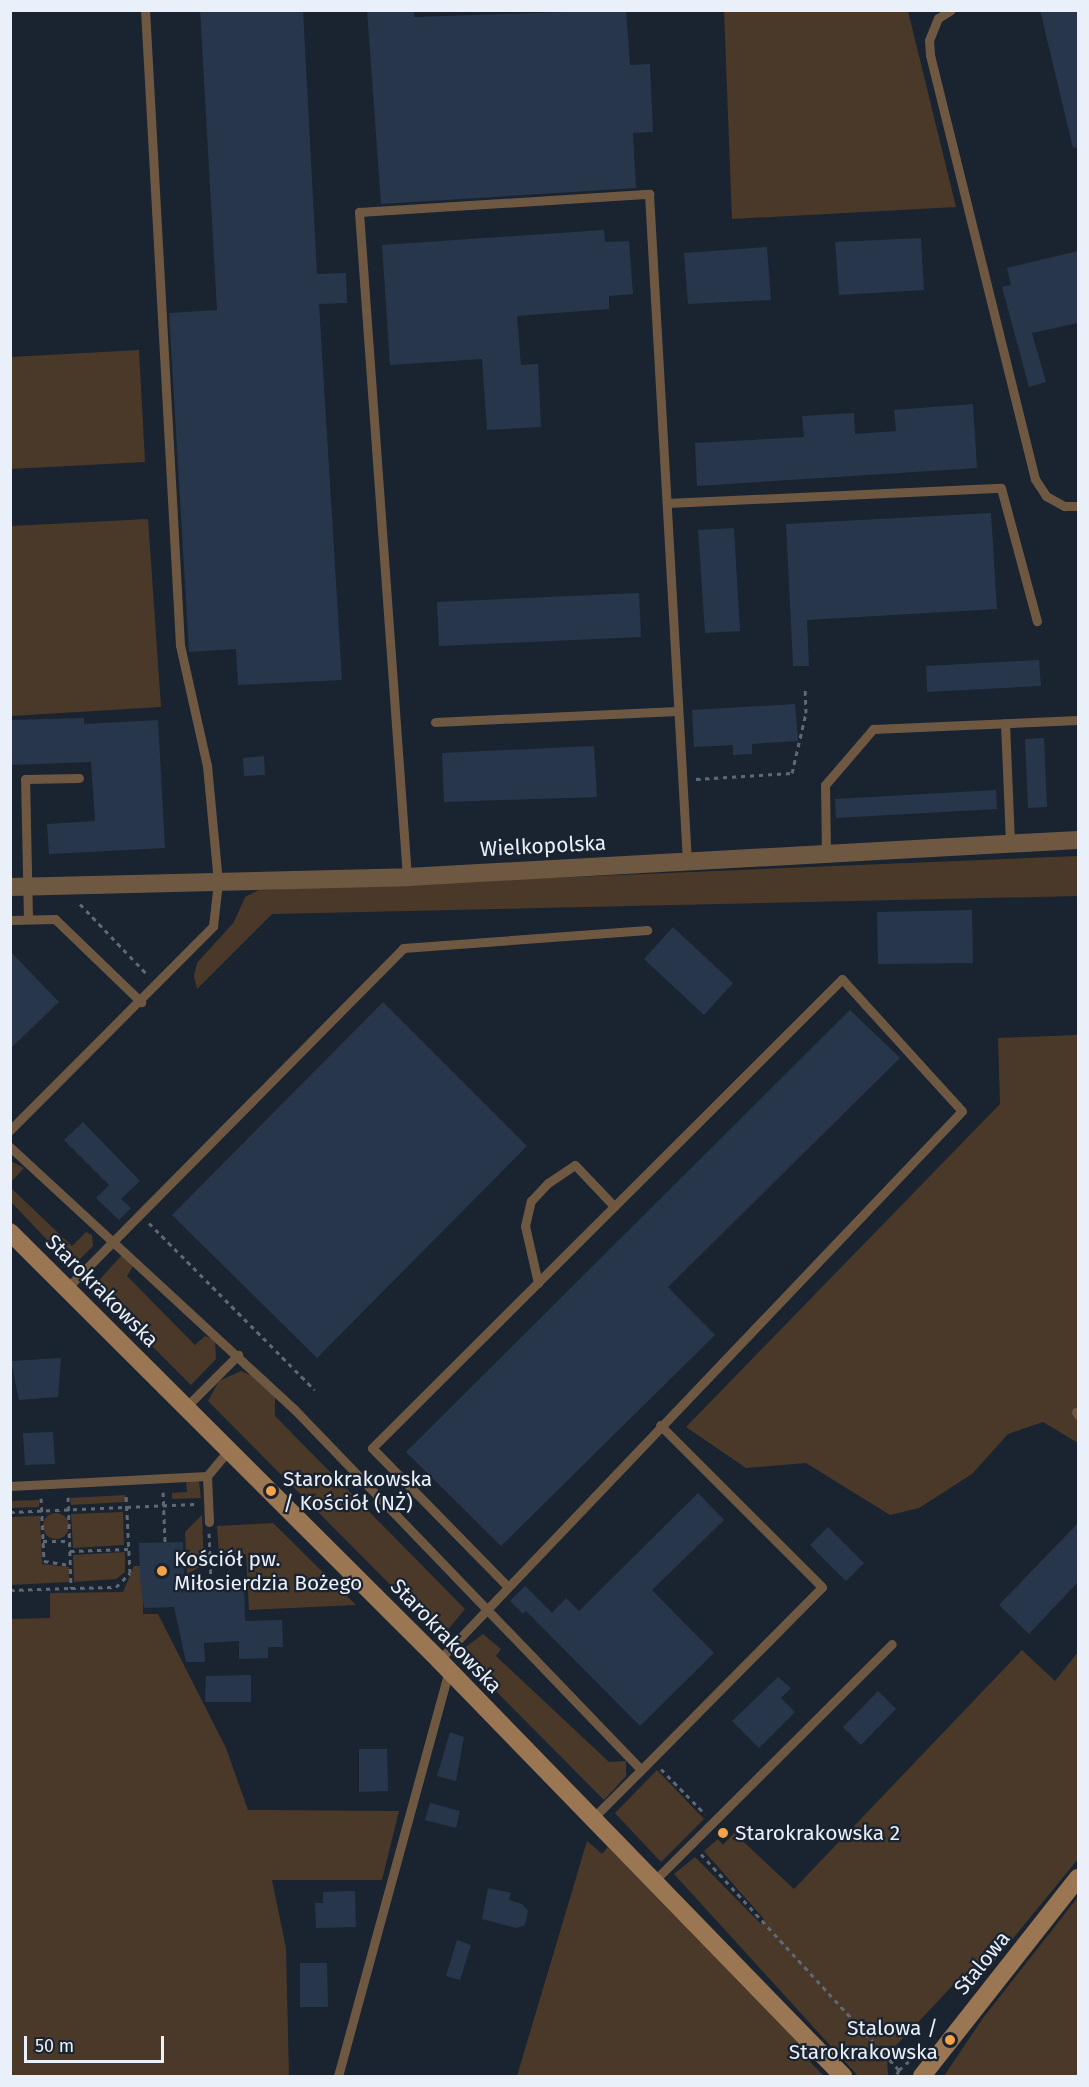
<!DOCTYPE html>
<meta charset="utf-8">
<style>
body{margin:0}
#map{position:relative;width:1089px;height:2087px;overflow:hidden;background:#1a2330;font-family:"Fira Sans",sans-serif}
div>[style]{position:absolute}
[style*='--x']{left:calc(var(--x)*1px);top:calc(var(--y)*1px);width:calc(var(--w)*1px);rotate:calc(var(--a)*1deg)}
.green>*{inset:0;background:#4a3929}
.round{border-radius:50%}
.building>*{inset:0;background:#28364b}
.path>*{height:3px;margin-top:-1.5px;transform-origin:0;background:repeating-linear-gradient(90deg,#606874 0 4.5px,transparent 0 9px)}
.lane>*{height:9px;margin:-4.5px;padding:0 4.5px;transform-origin:4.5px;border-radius:4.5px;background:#6f5842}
.street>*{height:18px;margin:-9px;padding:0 9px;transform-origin:9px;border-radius:9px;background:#6f5842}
.secondary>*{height:18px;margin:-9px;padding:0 9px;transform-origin:9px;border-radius:9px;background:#9b7652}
.dots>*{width:16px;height:16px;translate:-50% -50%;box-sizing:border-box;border:3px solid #1a2330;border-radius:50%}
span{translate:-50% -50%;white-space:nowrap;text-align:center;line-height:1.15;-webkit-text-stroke:4.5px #1a2330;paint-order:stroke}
.street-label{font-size:21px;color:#eaf0fa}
.poi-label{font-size:21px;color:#eaf0fa}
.left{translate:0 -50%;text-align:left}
.right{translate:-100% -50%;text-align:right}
.frame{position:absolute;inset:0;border:12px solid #eaf0fa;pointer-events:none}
.scale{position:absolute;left:24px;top:2036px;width:140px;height:27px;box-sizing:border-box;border:3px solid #eaf0fa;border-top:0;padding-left:8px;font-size:18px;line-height:21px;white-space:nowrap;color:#eaf0fa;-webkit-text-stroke:4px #1a2330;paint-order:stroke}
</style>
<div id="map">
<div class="green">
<div style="clip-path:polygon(724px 11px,908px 11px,956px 207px,732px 219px)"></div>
<div style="clip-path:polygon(139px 350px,145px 462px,11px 469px,11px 357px)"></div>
<div style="clip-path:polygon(148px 519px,161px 707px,11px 716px,11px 526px)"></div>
<div style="clip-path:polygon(1078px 856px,1078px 896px,272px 914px,197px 989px,194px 976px,197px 963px,234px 922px,245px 897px,259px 890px)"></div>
<div style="clip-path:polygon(1078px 1035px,1078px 1443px,1043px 1422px,1008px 1434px,972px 1474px,919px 1508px,890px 1515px,806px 1463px,746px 1468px,686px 1427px,1000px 1104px,998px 1038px)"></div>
<div style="clip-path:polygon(11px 1161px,24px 1168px,11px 1182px,10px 1161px)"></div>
<div style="clip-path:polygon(10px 1187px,72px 1246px,86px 1232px,92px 1235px,93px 1246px,80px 1259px,81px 1267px,75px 1269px,11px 1202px)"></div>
<div style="clip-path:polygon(122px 1255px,134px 1265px,127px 1276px,195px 1345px,205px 1336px,215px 1340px,216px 1359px,191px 1385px,93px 1287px)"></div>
<div style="clip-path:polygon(241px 1371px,257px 1378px,275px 1396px,275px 1416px,465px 1609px,442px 1637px,208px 1401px,219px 1381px)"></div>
<div style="clip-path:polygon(186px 1481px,199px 1481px,201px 1498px,172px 1499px,172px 1493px,187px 1492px)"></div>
<div style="clip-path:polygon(125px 1495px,125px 1502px,71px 1505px,70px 1498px)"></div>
<div style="clip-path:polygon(39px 1500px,39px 1507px,11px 1508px,11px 1501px)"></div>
<div style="clip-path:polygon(123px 1512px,124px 1545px,73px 1548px,71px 1514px)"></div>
<div class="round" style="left:43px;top:1513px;width:26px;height:26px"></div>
<div style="clip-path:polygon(202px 1515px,204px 1565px,187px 1574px,185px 1532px)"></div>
<div style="clip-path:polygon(40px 1516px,42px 1564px,69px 1567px,69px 1582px,11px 1585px,11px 1517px)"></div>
<div style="clip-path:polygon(273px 1523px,356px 1605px,249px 1610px,246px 1554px,219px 1554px,217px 1526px)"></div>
<div style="clip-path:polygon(125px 1552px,125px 1572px,116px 1579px,74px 1582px,73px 1555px)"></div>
<div style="clip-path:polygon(134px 1566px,140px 1566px,143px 1578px,143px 1614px,158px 1614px,226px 1748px,248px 1810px,399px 1811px,382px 1880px,272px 1880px,286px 1948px,289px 2076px,11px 2076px,10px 1619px,50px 1618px,50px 1593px,123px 1592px)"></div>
<div style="clip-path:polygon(483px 1634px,501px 1649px,496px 1656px,609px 1762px,626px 1761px,626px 1776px,604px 1800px,458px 1653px)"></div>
<div style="clip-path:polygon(1022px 1650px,1055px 1681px,1078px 1652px,1078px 1859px,969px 1992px,957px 1981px,887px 2055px,888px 2076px,858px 2076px,674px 1874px,695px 1857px,761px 1924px,764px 1919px,704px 1851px,718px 1839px,723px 1845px,734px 1833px,794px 1889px)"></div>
<div style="clip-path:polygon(657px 1770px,704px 1819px,661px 1862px,615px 1813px)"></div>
<div style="clip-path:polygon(587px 1841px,602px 1854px,608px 1847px,815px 2056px,810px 2062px,824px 2076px,517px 2076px)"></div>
<div style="clip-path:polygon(1078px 1897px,1078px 2076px,944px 2076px,983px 2018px)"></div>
</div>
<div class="building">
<div style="clip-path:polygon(200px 10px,303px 10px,317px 274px,346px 273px,347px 303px,319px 304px,342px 680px,238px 685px,236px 649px,189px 652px,169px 313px,217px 310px)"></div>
<div style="clip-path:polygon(367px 10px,414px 10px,414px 17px,626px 10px,630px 65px,650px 64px,653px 132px,633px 133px,636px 188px,381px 204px)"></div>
<div style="clip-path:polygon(1040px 10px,1078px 10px,1078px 147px,1073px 148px)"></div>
<div style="clip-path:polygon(604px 230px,605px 242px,629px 241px,633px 294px,609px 296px,609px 309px,517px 316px,521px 365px,538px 364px,541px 427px,487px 430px,482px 359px,390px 365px,382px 245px)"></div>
<div style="clip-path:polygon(921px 238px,924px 290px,839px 295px,835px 242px)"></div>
<div style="clip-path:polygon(767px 247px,771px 300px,688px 304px,684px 253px)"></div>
<div style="clip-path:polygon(1078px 251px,1078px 323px,1032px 333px,1046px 382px,1029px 387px,1002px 287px,1011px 285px,1007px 268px)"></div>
<div style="clip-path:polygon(973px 404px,977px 468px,697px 486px,695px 443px,804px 437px,802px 416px,854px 413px,855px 434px,896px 431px,894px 410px)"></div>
<div style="clip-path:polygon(991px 513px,997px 609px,807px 620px,809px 666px,793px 666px,786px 524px)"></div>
<div style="clip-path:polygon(734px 528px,740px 631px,705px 633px,698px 530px)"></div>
<div style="clip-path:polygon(639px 593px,641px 637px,439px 646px,437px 602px)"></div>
<div style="clip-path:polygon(1039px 660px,1041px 686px,927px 692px,926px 666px)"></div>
<div style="clip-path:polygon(795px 704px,798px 741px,752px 744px,752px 754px,733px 755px,733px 745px,694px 747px,692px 710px)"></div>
<div style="clip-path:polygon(84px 718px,84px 724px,158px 720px,165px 848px,49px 854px,47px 824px,95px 821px,91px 762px,10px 765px,10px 720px)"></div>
<div style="clip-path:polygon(1044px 738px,1047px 807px,1028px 808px,1025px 739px)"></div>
<div style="clip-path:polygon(594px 746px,597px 797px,444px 802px,442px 753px)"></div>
<div style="clip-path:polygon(264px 756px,265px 775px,244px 776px,243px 758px)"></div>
<div style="clip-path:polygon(996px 790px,997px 809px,836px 818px,835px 799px)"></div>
<div style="clip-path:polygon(972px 910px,973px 963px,878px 964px,877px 912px)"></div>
<div style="clip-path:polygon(673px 927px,733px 983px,704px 1015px,644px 959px)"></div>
<div style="clip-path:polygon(10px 951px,59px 1002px,10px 1049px)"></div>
<div style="clip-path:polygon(383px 1002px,527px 1146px,317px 1358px,172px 1215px)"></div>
<div style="clip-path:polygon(850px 1010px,900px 1058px,668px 1287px,715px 1335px,501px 1546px,406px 1452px)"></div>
<div style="clip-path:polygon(83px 1122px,140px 1181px,121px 1199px,131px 1208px,119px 1220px,96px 1198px,109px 1185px,64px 1140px)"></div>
<div style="clip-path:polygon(61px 1358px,58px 1397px,19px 1400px,11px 1361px)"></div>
<div style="clip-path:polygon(53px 1432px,55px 1464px,25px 1465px,23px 1433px)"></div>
<div style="clip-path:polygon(698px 1493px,724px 1520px,652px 1590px,714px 1653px,640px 1726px,526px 1611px,523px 1614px,510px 1601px,525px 1586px,552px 1613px,566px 1598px,579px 1611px)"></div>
<div style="clip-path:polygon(1078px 1523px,1078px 1582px,1029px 1634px,999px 1605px)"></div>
<div style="clip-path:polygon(828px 1527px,864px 1563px,846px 1581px,810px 1545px)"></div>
<div style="clip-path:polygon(183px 1542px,184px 1575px,194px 1575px,194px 1583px,244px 1581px,245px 1621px,282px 1620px,283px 1647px,268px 1647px,268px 1658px,239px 1659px,239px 1641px,204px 1643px,205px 1662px,186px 1662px,174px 1607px,144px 1608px,140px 1578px,139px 1543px)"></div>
<div style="clip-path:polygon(251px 1675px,251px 1702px,205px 1702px,206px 1676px)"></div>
<div style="clip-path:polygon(778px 1677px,791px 1688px,781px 1698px,795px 1712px,759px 1748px,732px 1721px)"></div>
<div style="clip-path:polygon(878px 1691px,896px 1709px,861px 1745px,843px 1727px)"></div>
<div style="clip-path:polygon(450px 1732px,464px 1737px,456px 1781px,437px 1776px)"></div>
<div style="clip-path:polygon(359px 1749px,387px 1749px,388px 1791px,359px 1792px)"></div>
<div style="clip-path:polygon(430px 1803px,460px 1811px,456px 1828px,425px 1820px)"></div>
<div style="clip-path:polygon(488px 1888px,511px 1893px,509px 1900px,522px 1904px,528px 1911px,525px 1925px,516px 1928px,482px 1919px)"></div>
<div style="clip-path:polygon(355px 1891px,356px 1927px,316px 1928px,315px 1903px,323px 1903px,323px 1892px)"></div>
<div style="clip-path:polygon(457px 1940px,471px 1945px,460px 1980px,446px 1976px)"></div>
<div style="clip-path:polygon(300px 1963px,327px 1963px,328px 2007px,300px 2007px)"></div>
</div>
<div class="path">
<div style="--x:696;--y:779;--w:96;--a:-3.6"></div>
<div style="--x:792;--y:773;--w:62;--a:-76.9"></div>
<div style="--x:806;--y:713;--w:25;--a:-92"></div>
<div style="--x:80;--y:904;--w:95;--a:46.3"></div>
<div style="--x:149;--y:1223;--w:235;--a:45.2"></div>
<div style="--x:163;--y:1492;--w:50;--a:87.7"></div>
<div style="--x:68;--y:1497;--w:91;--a:88.1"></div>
<div style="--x:71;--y:1588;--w:45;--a:-1.3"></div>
<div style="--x:116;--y:1587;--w:20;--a:-45"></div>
<div style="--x:130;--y:1573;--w:80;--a:-92.9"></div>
<div style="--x:41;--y:1498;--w:63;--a:87.3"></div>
<div style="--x:44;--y:1561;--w:26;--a:9"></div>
<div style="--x:10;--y:1512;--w:185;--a:-2.5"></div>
<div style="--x:209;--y:1533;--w:49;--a:87.7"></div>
<div style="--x:43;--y:1541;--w:27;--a:0"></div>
<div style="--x:70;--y:1551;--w:58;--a:-2"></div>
<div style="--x:10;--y:1590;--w:61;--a:-1.9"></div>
<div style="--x:661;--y:1769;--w:63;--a:45.6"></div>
<div style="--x:701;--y:1854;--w:293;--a:47.5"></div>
<div style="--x:899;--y:2070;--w:7;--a:117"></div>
<div style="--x:899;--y:2070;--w:13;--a:-42"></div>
</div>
<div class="lane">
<div style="--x:951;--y:10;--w:15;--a:148"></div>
<div style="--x:938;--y:18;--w:24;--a:112"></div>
<div style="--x:929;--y:40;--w:15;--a:86"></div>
<div style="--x:930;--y:55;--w:437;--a:76.1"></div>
<div style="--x:1035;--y:479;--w:20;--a:57"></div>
<div style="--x:1046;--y:496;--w:21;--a:29"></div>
<div style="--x:1064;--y:506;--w:14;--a:0"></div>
<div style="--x:667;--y:503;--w:334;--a:-2.6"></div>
<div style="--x:1001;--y:488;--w:138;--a:74.9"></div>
<div style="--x:435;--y:722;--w:243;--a:-2.6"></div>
<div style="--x:1005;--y:723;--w:120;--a:87.6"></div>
<div style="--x:826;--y:854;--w:69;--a:-90.8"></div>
<div style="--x:825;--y:785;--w:74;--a:-49.4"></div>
<div style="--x:873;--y:729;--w:205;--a:-2.5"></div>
<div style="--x:407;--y:877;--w:667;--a:-94.13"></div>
<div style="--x:359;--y:212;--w:291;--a:-3.6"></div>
<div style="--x:649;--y:194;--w:668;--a:86.74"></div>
<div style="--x:28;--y:919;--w:140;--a:-91.2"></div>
<div style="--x:25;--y:779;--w:54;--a:-1.1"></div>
<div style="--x:10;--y:920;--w:45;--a:-1.3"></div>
<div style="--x:55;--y:919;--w:120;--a:44"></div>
<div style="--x:10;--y:1130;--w:288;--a:-45.1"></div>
<div style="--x:213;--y:926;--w:44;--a:-83.5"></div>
<div style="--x:218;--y:882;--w:117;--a:-95.4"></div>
<div style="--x:207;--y:766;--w:124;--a:-102.6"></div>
<div style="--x:180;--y:645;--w:636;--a:-93.15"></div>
<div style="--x:10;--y:1147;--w:388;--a:42.7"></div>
<div style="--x:295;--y:1410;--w:499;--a:46.1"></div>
<div style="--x:641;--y:1770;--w:257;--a:-45.3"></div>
<div style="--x:822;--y:1587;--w:229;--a:-135"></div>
<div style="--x:538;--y:1283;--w:58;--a:-102.8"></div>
<div style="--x:525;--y:1226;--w:26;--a:-77"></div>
<div style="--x:531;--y:1201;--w:25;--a:-47"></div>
<div style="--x:548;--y:1183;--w:32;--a:-34"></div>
<div style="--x:575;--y:1165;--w:57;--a:46.4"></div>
<div style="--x:67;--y:1288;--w:478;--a:-45.3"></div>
<div style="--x:403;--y:948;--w:245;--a:-4.2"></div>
<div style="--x:186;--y:1407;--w:74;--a:-45"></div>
<div style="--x:1076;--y:1412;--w:4;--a:56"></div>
<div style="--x:207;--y:1476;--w:46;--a:87.5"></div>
<div style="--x:10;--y:1486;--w:197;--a:-2.9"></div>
<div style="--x:207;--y:1476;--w:34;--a:-50"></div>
<div style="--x:439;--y:1660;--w:758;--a:-46.39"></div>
<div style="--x:962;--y:1111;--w:178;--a:-132.3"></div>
<div style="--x:842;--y:979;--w:664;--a:135.06"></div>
<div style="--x:372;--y:1448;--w:192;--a:45.6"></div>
<div style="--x:592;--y:1819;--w:69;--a:-45"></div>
<div style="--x:653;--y:1882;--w:337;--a:-44.9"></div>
<div style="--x:338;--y:2076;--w:420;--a:-74.7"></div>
</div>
<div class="street">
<div style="--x:10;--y:887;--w:397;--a:-1.4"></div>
<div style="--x:407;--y:877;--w:672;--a:-3.16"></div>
</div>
<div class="secondary">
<div style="--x:10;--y:1232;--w:606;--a:44.93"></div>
<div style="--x:439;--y:1660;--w:580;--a:45.84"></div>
<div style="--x:922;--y:2076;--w:252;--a:-51.8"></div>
</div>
<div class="dots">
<div style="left:271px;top:1491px;background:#f6a247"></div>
<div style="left:162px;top:1571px;background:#f6a247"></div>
<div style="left:723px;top:1833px;background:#f6a247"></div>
<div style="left:950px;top:2040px;background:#f6a247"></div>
</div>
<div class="street-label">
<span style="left:543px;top:846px;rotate:-3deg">Wielkopolska</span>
<span style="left:102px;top:1291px;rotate:45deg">Starokrakowska</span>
<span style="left:446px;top:1636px;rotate:46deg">Starokrakowska</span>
<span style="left:982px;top:1963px;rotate:-51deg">Stalowa</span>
</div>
<div class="poi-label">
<span class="left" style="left:283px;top:1491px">Starokrakowska<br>/ Kościół (NŻ)</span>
<span class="left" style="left:174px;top:1571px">Kościół pw.<br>Miłosierdzia Bożego</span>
<span class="left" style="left:735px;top:1833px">Starokrakowska 2</span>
<span class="right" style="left:938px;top:2040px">Stalowa /<br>Starokrakowska</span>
</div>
<div class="frame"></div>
<div class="scale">50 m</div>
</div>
